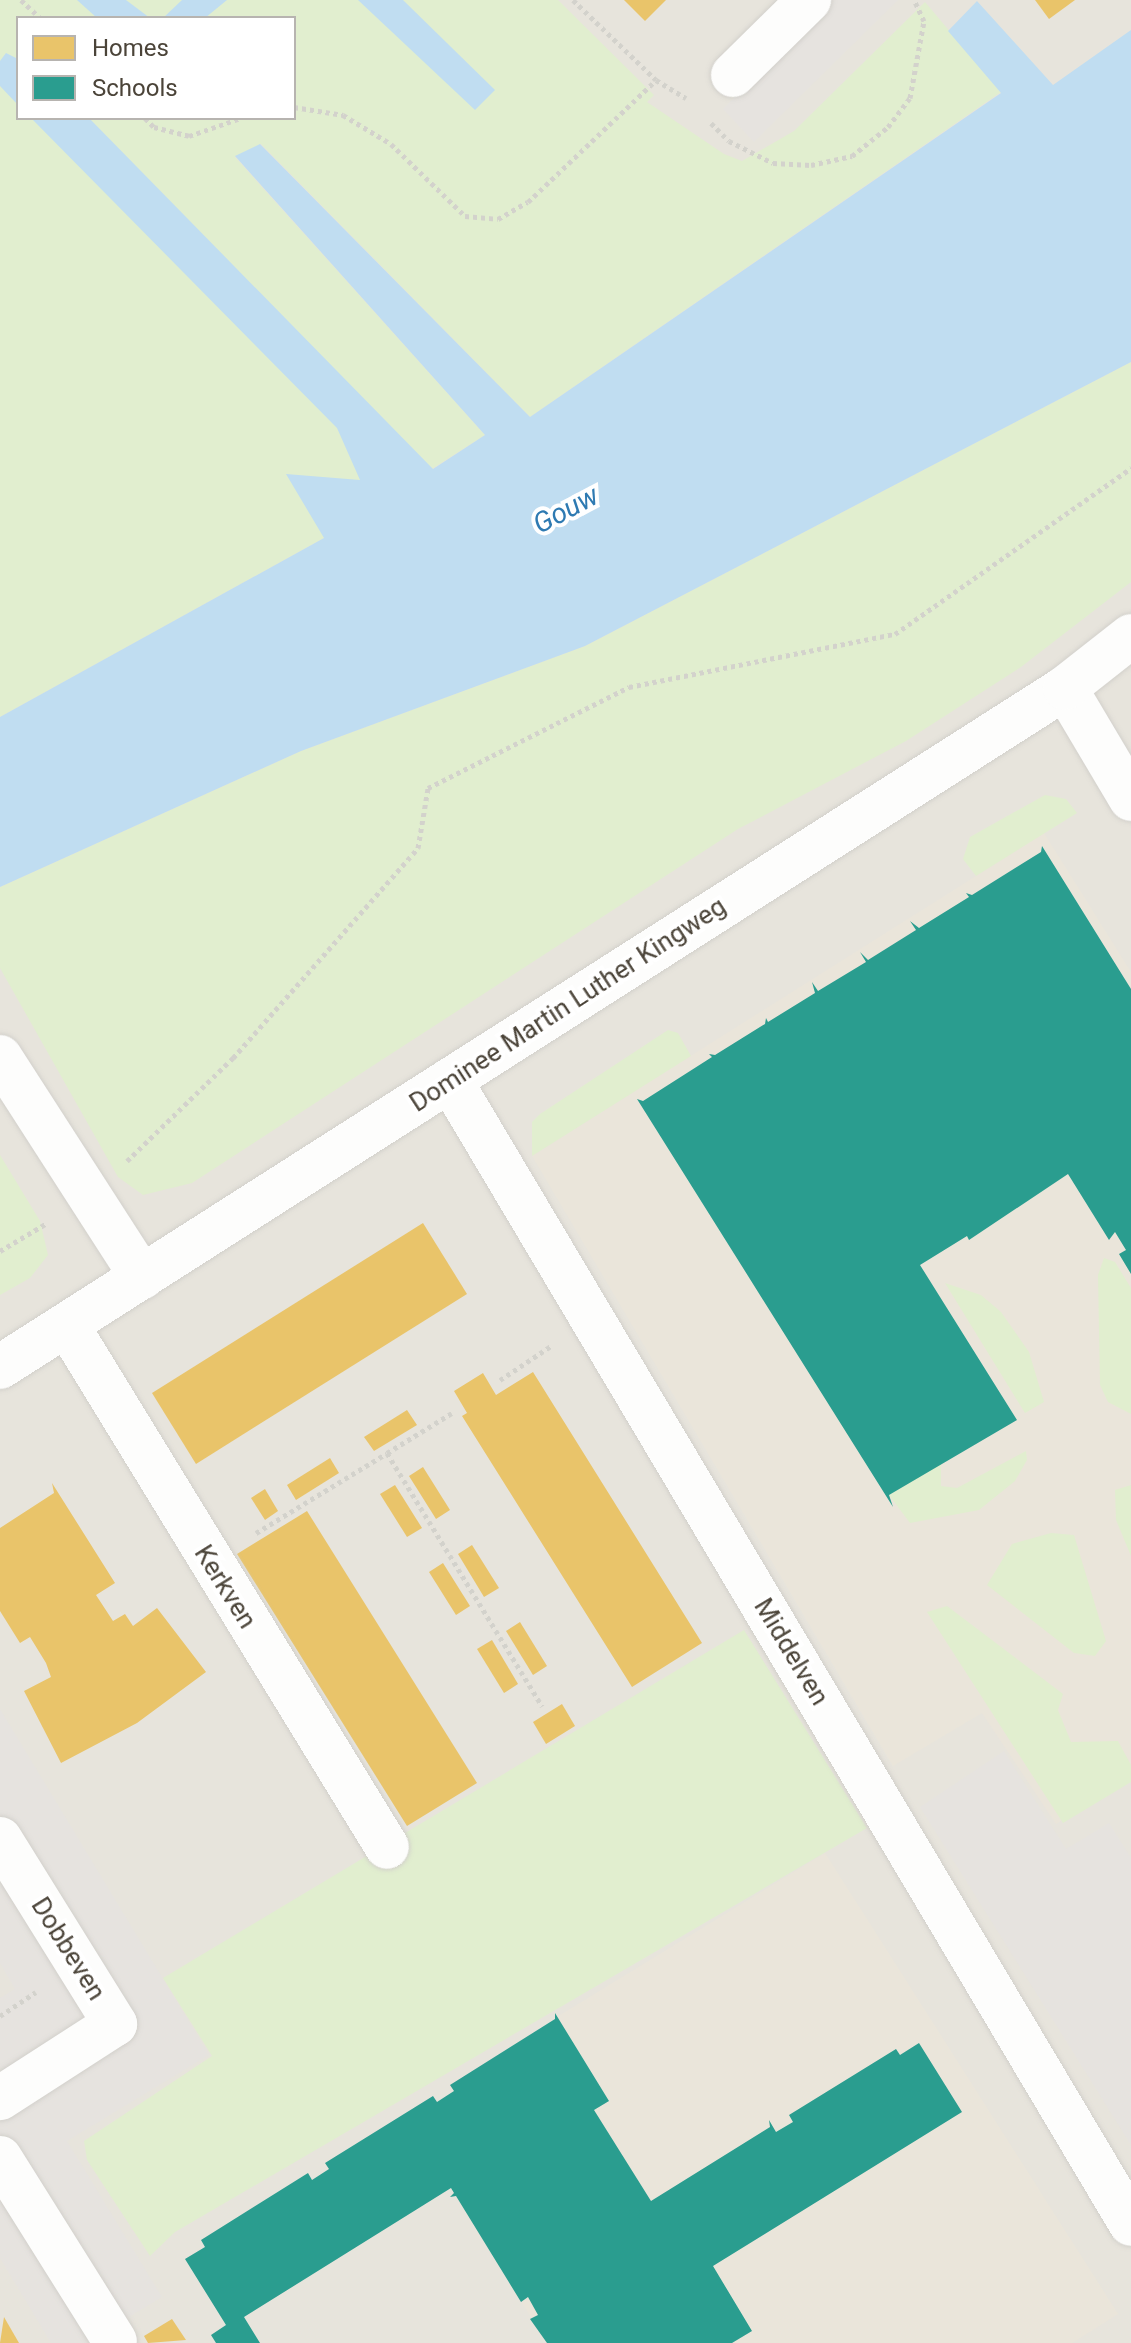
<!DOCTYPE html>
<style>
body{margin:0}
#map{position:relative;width:1131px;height:2343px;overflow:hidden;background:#f4f2ee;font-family:Roboto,sans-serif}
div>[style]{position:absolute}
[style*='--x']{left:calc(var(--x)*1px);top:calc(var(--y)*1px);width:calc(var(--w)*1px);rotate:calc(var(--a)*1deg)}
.residential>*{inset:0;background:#e7e4dc}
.education>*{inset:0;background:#eae5da}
.green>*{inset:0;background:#e1eecf}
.parking>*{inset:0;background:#e6e3df}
.water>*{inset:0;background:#c0ddf1}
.homes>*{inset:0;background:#e9c46a}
.schools>*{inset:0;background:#2a9d8f}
.path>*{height:5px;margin-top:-2.5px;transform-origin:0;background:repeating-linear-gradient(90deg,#d3d2cc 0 4px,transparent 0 8px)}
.roads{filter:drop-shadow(0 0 2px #d2d0cb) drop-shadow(0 0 2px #d2d0cb)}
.minor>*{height:44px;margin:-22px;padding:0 22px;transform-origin:22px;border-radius:22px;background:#fdfdfc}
span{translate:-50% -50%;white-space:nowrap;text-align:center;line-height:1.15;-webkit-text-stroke:8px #fff;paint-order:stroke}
.street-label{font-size:26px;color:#4b4439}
.water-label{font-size:28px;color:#2e7ab2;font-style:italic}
.legend{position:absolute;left:16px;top:16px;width:280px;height:104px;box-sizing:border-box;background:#fff;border:2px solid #b7b4b0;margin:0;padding:10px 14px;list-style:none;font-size:24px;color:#4b4439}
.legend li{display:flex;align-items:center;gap:16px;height:40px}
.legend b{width:40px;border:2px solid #b7b4b0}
</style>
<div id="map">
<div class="residential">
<div style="clip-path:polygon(evenodd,0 0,1131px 0,1131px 2343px,0 2343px,0 0,18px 18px,294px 18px,294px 118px,18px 118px,18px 18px)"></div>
</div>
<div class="education">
<div style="clip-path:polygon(1044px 833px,1131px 972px,1131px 1777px,1056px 1824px,982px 1713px,893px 1766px,532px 1156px)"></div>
<div style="clip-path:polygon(825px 1853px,1118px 2314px,1072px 2343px,547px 2343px,454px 2193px,557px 2017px)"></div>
</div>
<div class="green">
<div style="clip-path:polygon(evenodd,0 0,558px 0,654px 95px,647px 102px,724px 154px,742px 161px,794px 131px,925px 2px,1001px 92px,530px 417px,261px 144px,235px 157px,485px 435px,324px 538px,0 717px,0 0,18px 18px,294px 18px,294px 118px,18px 118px,18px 18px)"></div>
<div style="clip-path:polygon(1131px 362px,1131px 582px,1021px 667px,906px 741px,738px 829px,192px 1183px,143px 1195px,118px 1177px,0 968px,0 887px,301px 751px,585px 646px)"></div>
<div style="clip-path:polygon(1045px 795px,1066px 799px,1077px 813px,976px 876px,963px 859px,970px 837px)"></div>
<div style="clip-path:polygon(668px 1030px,678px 1033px,691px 1056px,532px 1156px,532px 1122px,540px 1114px)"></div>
<div style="clip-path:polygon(0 1155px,40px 1221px,48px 1255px,30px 1278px,0 1295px)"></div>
<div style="clip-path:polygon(1104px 1258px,1115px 1262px,1131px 1288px,1131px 1414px,1108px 1402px,1100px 1385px,1098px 1275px)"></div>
<div style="clip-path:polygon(945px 1283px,981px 1295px,1001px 1312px,1029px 1352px,1044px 1402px,1025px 1413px)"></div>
<div style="clip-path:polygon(1026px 1451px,1027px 1460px,1015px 1481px,979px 1510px,910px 1523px,889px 1495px,941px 1463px,941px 1486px,957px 1488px)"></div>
<div style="clip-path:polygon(1131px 1485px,1131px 1556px,1116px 1520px,1115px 1490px)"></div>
<div style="clip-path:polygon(1051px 1533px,1074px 1535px,1106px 1641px,1095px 1656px,1074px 1653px,987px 1585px,1012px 1544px)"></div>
<div style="clip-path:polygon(947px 1606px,1063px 1694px,1058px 1710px,1071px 1742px,1118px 1741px,1131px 1765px,1131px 1782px,1063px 1823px,927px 1612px)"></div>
<div style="clip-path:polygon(744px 1630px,867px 1828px,175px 2232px,150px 2256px,87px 2160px,84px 2141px,212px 2056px,163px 1978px)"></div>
</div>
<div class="parking">
<div style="clip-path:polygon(832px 0,898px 0,754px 142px,723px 109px)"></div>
<div style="clip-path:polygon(0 1709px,209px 2055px,67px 2141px,162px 2297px,86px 2343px,51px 2343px,0 2258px,0 1998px,15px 1989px,0 1963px)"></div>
<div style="clip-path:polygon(1004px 1751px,1066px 1849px,1109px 1823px,1131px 1858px,1131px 2145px,920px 1807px)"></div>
</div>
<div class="water">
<div style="clip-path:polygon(77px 0,126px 0,150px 18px,97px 18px)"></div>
<div style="clip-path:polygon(182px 0,227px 0,205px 18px,163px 18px)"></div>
<div style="clip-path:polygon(358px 0,403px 0,495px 90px,475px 110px)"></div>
<div style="clip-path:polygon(977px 1px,1053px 85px,1131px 30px,1131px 362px,585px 646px,301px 751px,0 887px,0 717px,324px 538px,286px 474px,360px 480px,337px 428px,31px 118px,89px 118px,433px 469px,485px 435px,235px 156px,260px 144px,530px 417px,1001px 93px,948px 31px)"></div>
<div style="clip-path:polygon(6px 53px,18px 59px,18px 105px,0 86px,0 61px)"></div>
</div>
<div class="homes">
<div style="clip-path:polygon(624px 0,666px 0,645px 21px)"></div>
<div style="clip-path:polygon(1035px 0,1075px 0,1049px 19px)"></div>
<div style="clip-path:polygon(423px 1223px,467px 1294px,196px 1464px,152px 1393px)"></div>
<div style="clip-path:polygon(533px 1372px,702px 1643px,632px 1687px,462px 1416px,467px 1413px,454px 1391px,483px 1373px,496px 1395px)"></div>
<div style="clip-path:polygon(407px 1410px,417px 1425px,374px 1451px,364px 1437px)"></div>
<div style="clip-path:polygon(330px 1458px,339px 1473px,296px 1500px,287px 1485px)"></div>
<div style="clip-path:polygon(423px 1467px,450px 1510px,436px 1519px,409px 1476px)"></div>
<div style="clip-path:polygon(52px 1483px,115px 1583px,96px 1595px,113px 1621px,125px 1614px,133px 1626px,157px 1608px,206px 1672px,137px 1723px,61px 1763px,24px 1691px,51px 1677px,46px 1663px,30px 1637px,20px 1643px,0 1611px,0 1528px,54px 1493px)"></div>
<div style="clip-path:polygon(395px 1485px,422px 1528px,407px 1537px,380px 1494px)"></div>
<div style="clip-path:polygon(265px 1489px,278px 1511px,265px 1520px,251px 1498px)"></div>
<div style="clip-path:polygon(307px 1511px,477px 1783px,407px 1826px,237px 1554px)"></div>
<div style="clip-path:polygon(472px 1545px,499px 1588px,484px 1597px,458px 1554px)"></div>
<div style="clip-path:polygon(443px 1563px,470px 1606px,456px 1615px,429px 1572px)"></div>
<div style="clip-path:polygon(520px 1622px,547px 1666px,533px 1675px,506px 1631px)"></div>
<div style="clip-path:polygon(492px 1640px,518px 1684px,504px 1693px,477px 1649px)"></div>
<div style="clip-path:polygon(562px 1704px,575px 1726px,546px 1744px,533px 1722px)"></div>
<div style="clip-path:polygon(4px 2317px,19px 2343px,0 2343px)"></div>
<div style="clip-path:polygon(172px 2319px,186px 2340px,148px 2343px,144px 2336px)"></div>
</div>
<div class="schools">
<div style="clip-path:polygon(1042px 846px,1131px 989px,1131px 1274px,1119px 1254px,1126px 1250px,1115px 1232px,1109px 1240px,1068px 1174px,969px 1240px,967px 1236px,920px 1265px,1017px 1420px,889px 1495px,893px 1507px,637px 1099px,643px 1101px,712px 1057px,709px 1054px,715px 1055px,765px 1024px,766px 1018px,768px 1022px,815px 993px,812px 982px,818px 991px,866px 962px,860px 952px,868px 960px,916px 930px,910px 921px,919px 928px,969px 897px,966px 893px,972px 895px,1041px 852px)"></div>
<div style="clip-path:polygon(555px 2013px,609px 2101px,594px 2110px,651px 2201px,770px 2127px,769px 2120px,776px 2132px,793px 2122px,789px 2115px,896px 2049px,900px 2055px,919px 2043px,962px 2112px,713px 2266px,752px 2331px,732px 2343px,547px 2343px,530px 2319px,538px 2315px,528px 2297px,521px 2302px,456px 2196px,450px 2197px,454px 2193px,451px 2188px,244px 2317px,260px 2343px,216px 2343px,211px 2335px,226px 2325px,185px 2259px,205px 2247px,201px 2240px,308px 2173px,312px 2180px,329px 2169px,325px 2163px,433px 2096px,437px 2102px,454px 2091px,450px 2085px,555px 2019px)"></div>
</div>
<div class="path">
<div style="--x:21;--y:0;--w:26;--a:43"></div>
<div style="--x:573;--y:0;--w:115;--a:43.9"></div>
<div style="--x:656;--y:80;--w:35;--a:31"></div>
<div style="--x:294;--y:107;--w:50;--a:9.3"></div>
<div style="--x:343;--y:115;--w:56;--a:31.1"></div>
<div style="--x:391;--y:144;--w:103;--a:44.2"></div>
<div style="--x:465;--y:216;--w:33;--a:5"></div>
<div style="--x:498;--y:219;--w:34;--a:-30"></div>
<div style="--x:528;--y:202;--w:177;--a:-43.6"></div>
<div style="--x:145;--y:118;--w:13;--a:45"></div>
<div style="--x:154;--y:127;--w:36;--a:14"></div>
<div style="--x:189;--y:136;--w:55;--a:-19.1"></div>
<div style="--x:711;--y:123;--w:25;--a:45"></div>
<div style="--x:729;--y:141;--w:49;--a:26.6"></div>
<div style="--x:773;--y:163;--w:38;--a:3"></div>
<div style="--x:811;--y:165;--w:42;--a:-12.4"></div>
<div style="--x:852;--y:156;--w:46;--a:-38.9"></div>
<div style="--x:888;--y:127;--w:36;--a:-53"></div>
<div style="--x:910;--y:98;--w:78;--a:-79.7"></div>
<div style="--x:924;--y:21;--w:23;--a:-115"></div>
<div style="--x:127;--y:1161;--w:148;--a:-44.2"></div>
<div style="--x:233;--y:1058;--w:280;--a:-48.6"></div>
<div style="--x:418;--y:848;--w:61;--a:-80.5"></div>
<div style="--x:428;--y:788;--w:225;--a:-26.7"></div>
<div style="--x:629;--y:687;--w:271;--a:-11.3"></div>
<div style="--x:895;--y:634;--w:289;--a:-35.1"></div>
<div style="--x:0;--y:1251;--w:55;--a:-30.8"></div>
<div style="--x:500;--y:1380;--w:61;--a:-33.7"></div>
<div style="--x:387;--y:1453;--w:76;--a:-31.6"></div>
<div style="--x:256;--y:1533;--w:153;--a:-31.4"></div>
<div style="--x:387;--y:1453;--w:297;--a:58.5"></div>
<div style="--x:0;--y:2016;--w:43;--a:-33.7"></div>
</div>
<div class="roads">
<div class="minor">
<div style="--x:733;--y:75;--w:107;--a:-44.6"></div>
<div style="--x:1065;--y:688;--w:129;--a:59.3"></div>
<div style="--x:0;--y:1057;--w:262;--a:57.2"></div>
<div style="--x:450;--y:1080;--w:1331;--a:59.24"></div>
<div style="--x:67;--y:1325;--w:612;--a:58.49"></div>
<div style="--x:0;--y:1367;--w:1263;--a:-32.52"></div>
<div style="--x:1065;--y:688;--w:84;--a:-38.2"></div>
<div style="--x:0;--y:1839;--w:218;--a:58.1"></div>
<div style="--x:115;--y:2024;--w:137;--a:147.2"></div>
<div style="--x:0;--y:2158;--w:216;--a:57.9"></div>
</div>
</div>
<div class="street-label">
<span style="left:568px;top:1005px;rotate:-33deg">Dominee Martin Luther Kingweg</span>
<span style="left:225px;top:1587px;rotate:58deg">Kerkven</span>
<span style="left:791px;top:1652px;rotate:59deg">Middelven</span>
<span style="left:68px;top:1949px;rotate:58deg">Dobbeven</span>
</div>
<div class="water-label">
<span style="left:566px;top:510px;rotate:-28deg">Gouw</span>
</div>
<ul class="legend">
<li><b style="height:22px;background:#e9c46a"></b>Homes</li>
<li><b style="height:22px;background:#2a9d8f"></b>Schools</li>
</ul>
</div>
